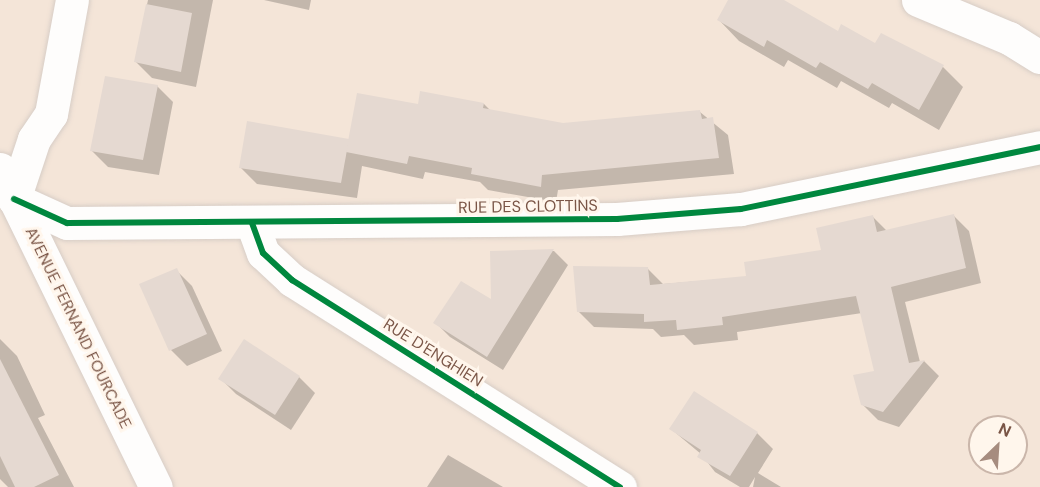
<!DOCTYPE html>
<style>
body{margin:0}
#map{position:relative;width:1040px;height:487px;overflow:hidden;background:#f8f1ea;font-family:"DM Sans",sans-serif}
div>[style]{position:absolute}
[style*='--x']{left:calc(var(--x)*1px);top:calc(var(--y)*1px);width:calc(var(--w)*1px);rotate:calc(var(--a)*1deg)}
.residential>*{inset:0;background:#f4e5d8}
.shadow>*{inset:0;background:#0003}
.building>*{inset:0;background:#e5d9d1}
.roads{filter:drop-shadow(0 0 2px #d7cdc6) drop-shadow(0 0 2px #d7cdc6)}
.minor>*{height:33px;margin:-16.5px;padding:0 16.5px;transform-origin:16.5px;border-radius:16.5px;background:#fefdfc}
.cycleway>*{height:6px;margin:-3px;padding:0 3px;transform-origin:3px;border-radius:3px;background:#00873e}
span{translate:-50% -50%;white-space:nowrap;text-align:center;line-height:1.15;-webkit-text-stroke:6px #fff6ec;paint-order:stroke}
.street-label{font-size:16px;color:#7a5546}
.north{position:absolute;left:968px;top:415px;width:60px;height:60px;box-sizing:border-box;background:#fff6ec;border:2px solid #cab6aa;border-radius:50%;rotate:25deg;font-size:16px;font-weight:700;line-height:24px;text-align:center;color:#7a5546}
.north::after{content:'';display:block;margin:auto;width:21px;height:27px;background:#a68c7f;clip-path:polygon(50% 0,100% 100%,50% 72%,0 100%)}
</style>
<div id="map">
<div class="residential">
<div style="clip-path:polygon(evenodd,0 0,1040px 0,1040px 487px,0 487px,0 0,980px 427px,1016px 427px,1016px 463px,980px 463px,980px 427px)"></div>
</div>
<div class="shadow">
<div style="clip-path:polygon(148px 0,213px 0,196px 87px,152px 78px,135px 61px)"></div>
<div style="clip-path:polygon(264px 0,311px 0,309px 10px)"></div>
<div style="clip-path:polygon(730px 0,781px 0,838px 33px,943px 67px,963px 87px,939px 130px,892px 103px,889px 108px,841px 81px,837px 88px,788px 60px,784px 67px,739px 41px,719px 20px)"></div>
<div style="clip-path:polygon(157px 86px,173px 102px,159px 175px,108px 167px,92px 151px)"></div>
<div style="clip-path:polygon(484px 104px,491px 111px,563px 125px,700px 112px,728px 135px,734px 174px,558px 190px,556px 202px,488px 190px,480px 182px,425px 172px,423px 179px,362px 166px,357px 198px,257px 184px,241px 168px,348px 141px,419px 106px)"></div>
<div style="clip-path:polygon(954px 216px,969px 231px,981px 283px,905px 302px,920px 362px,924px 361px,939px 376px,899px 427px,878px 420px,862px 404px,876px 372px,862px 313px,737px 332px,738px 340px,694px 345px,684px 335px,661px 337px,653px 329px,594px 327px,578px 311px,648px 269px,663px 284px,748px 277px,823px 252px,873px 217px,887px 231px)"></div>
<div style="clip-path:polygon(554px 251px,568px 265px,503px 370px,450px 337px,435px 322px,493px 301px,492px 252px)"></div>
<div style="clip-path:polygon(176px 270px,192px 286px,222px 351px,187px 366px,171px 350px)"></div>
<div style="clip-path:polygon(0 339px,17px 356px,45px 415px,38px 418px,74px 487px,8px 487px,0 479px)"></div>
<div style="clip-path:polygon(299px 377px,315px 393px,291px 430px,236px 394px,220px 378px)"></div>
<div style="clip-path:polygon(671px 429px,757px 433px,773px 449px,758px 473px,781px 487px,753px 487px,755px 477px,749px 487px,740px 487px,715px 472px,701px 454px)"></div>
<div style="clip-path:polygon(448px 455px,503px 487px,427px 487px)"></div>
</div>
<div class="building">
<div style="clip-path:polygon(728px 0,784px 0,838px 31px,841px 24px,875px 43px,881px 33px,944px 65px,919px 110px,872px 83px,868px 89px,820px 62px,816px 68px,767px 40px,764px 47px,717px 20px)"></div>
<div style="clip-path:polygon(146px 4px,192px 13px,181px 72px,134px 62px)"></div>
<div style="clip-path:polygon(105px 76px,158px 85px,143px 160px,90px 151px)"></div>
<div style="clip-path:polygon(420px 91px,484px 103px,483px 108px,563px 123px,700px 110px,702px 119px,713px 117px,719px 158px,542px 175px,541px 187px,471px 174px,472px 168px,409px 156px,407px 164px,346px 152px,357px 93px,418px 104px)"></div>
<div style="clip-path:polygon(247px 121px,349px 139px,341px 183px,239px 168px)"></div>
<div style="clip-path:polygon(954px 214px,966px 268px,891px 287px,909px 363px,925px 360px,883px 412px,861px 405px,853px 375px,874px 371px,856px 296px,722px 317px,723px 325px,677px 330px,676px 320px,644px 322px,644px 314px,577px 312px,573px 266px,648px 267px,650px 285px,746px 276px,744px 262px,821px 250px,816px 228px,873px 215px,877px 232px)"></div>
<div style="clip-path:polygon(554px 249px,487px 357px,433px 323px,461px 281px,491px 299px,490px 251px)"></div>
<div style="clip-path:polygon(177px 268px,207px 334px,169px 351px,139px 284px)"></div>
<div style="clip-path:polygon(244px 339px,300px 376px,275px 415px,218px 379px)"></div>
<div style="clip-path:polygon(0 359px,59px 475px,34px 487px,15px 487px,0 456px)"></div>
<div style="clip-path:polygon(694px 391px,758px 432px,730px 476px,697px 457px,701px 450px,669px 429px)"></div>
</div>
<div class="roads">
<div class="minor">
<div style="--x:918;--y:0;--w:99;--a:22.7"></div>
<div style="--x:1009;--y:38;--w:36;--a:32"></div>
<div style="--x:0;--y:169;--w:354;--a:63.9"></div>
<div style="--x:14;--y:199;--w:58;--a:24.4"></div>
<div style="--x:67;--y:223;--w:550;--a:-0.42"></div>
<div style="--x:617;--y:219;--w:124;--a:-4.6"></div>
<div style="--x:741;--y:209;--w:305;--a:-11.7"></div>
<div style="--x:14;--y:199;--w:63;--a:-71.6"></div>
<div style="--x:34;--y:139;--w:30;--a:-56"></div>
<div style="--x:51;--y:114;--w:116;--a:-79.6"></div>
<div style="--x:252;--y:223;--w:32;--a:70"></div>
<div style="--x:263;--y:253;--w:40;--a:43"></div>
<div style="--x:292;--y:280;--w:388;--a:32.3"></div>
</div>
</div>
<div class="cycleway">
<div style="--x:14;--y:199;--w:58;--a:24.4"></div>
<div style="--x:67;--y:223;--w:550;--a:-0.42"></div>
<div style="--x:617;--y:219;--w:124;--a:-4.6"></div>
<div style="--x:741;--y:209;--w:305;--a:-11.7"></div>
<div style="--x:252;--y:223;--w:32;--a:70"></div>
<div style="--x:263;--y:253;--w:40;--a:43"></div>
<div style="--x:292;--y:280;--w:388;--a:32.3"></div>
</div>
<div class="street-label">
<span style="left:528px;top:207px;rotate:-1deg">RUE DES CLOTTINS</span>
<span style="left:78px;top:328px;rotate:64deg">AVENUE FERNAND FOURCADE</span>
<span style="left:433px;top:353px;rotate:32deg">RUE D'ENGHIEN</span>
</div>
<div class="north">N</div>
</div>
